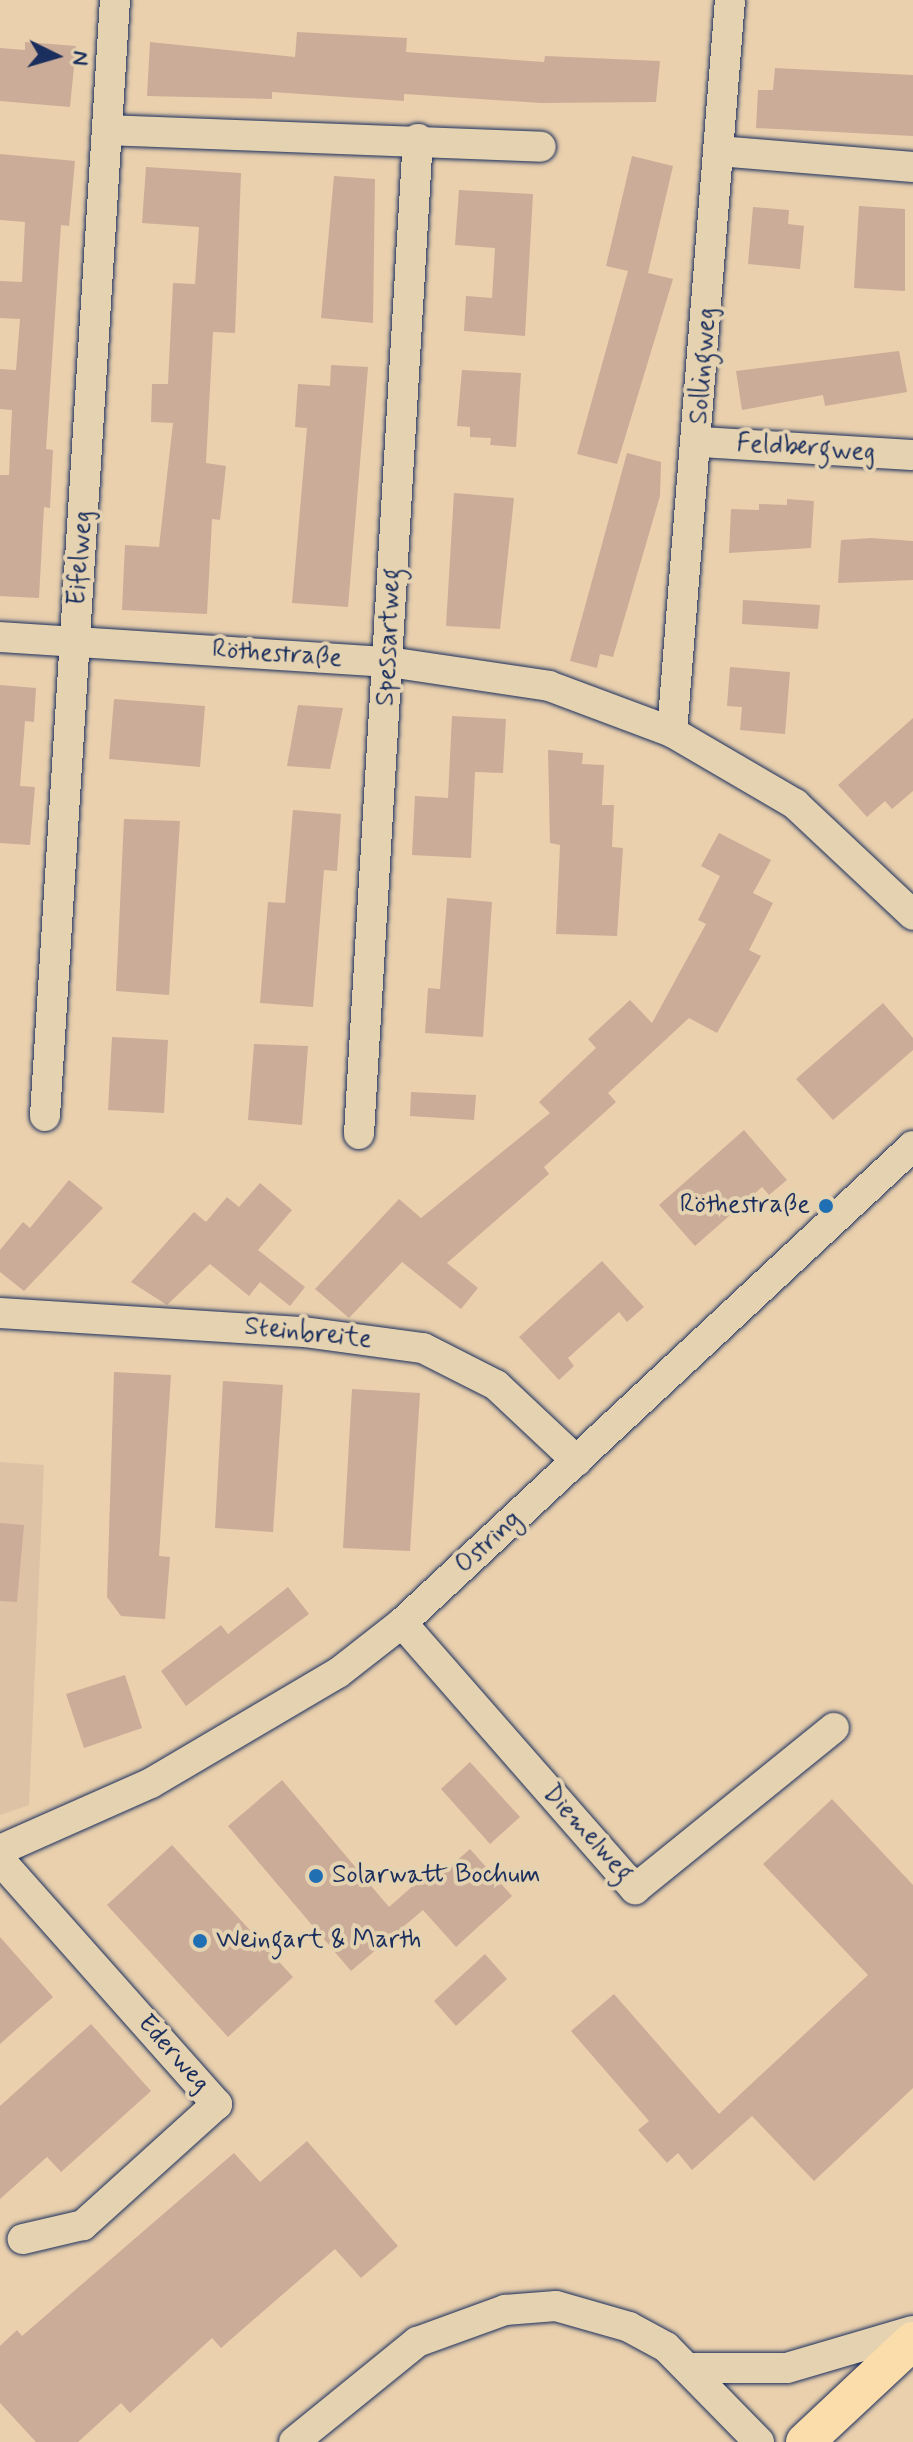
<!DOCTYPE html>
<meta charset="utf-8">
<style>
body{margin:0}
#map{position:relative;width:913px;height:2442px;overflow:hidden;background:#ead0ad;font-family:Mynerve,sans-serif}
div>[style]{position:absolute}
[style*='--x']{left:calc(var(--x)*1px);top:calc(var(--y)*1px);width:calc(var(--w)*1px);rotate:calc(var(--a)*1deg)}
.built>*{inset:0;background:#ddc2a6}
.building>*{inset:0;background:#cbac98}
.roads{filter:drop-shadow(0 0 2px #1b2f5e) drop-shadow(0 0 2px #1b2f5e)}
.minor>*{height:30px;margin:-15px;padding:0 15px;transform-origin:15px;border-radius:15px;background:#e5d2b0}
.major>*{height:38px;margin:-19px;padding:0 19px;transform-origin:19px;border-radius:19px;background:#fbddab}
.dots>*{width:22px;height:22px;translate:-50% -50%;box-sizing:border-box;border:4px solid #e5d2b0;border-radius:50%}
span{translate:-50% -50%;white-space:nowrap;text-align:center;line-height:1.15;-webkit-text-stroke:8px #e5d2b0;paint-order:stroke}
.street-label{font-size:26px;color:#1b2f5e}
.poi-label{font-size:26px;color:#1b2f5e}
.right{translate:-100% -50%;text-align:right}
.left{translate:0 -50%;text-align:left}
.north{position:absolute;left:16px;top:16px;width:80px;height:80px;-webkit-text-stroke:6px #e5d2b0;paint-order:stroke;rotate:95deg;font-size:22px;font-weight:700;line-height:32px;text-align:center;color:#1b2f5e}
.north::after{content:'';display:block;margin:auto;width:28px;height:36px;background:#1b2f5e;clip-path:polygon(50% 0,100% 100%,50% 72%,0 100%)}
</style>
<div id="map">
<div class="built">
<div style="clip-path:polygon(0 1462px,44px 1465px,29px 1805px,0 1815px)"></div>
</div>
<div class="building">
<div style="clip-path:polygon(297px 32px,407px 38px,406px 52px,544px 62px,545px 56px,660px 61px,656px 102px,541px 103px,404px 94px,404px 101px,272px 92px,272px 99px,147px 96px,150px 42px,295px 57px)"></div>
<div style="clip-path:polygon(25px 42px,76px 46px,70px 107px,0 101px,0 48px,25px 50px)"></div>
<div style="clip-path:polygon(775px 68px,913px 75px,913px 136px,756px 128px,758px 90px,773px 90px)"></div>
<div style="clip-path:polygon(0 154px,75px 161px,69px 226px,61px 225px,46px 449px,53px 450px,50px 508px,44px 507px,39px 598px,0 596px,0 475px,9px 475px,12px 410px,0 409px,0 369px,16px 370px,20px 319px,0 318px,0 281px,22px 282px,25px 222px,0 220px)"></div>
<div style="clip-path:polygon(632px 156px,673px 166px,648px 273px,673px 279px,617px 464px,577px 454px,628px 271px,606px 266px)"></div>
<div style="clip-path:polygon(146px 167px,241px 173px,235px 333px,213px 332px,206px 463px,226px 466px,220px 520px,212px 519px,207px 614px,122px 610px,125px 545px,159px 547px,173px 423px,151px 422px,152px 384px,168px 384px,173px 283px,195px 284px,199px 227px,142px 223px)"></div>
<div style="clip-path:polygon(334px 176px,375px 179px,373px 323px,321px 318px)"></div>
<div style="clip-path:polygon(459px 190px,533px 194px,525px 336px,464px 331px,466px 296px,492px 298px,495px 248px,455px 245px)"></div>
<div style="clip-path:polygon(859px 206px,905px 209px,905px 291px,854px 288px)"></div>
<div style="clip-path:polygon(753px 207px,789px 210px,788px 224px,804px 226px,800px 269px,748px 264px)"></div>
<div style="clip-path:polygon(899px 351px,907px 392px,825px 406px,823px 395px,742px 410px,736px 371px)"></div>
<div style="clip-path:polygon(331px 365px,368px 367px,348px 607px,292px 603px,307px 428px,295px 427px,298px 384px,330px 386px)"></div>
<div style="clip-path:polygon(462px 370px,521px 373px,516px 447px,490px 445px,491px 438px,470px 437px,470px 427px,457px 426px)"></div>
<div style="clip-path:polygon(627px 453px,661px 462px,660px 496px,613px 657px,600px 654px,597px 668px,570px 661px)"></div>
<div style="clip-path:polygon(454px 493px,514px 498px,500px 629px,446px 626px)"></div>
<div style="clip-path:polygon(787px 499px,814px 501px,811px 548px,729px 553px,731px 509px,759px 510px,759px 504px,787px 505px)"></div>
<div style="clip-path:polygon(871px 538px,913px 541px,913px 580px,838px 583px,841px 540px)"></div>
<div style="clip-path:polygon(743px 600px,820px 605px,818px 629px,742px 624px)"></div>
<div style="clip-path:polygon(730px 667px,790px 672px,785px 734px,740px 730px,742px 707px,727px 706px)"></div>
<div style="clip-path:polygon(0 685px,36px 688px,34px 722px,25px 721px,20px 786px,35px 787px,30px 845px,0 843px)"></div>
<div style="clip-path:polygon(114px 699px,205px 706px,200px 767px,109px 759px)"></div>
<div style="clip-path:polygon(298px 705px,343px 708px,330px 769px,287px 766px)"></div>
<div style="clip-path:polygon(452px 716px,506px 719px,503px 773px,475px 772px,471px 858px,412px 855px,415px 796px,448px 798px)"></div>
<div style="clip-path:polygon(913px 718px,913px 791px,892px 809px,885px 801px,867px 817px,838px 785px)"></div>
<div style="clip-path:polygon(548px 750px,583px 753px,582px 764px,604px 765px,602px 805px,614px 805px,612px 847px,623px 848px,617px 936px,556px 934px,560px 845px,550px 843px)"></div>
<div style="clip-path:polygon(293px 810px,341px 814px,337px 871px,324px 870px,313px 1007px,260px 1003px,268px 902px,285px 903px)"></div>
<div style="clip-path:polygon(124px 819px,180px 821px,169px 995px,116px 991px)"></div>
<div style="clip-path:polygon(719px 833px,771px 860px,753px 893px,773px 903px,749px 950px,761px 956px,717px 1033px,689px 1018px,608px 1093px,616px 1102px,544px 1167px,549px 1174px,447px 1263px,478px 1288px,461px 1309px,402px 1262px,349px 1318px,315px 1289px,399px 1199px,421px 1218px,550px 1113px,539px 1102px,596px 1048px,588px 1039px,630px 1000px,652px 1023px,706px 924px,698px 920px,720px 876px,701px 866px)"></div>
<div style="clip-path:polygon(447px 898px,492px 902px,483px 1037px,425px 1033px,428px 988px,440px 989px)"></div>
<div style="clip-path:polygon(883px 1003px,913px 1038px,913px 1050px,833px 1120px,796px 1079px)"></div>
<div style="clip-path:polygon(112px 1037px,168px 1040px,164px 1113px,108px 1110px)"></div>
<div style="clip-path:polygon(254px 1044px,308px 1046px,302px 1125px,248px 1120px)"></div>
<div style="clip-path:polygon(411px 1092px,476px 1095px,474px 1120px,410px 1116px)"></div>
<div style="clip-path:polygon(744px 1130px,787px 1180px,769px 1195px,762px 1187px,695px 1246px,659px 1205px)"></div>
<div style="clip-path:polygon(69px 1180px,103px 1208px,24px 1291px,0 1272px,0 1250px,23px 1222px,30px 1228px)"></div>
<div style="clip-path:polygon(260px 1183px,292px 1210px,258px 1250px,305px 1287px,290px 1306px,260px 1282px,249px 1296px,210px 1264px,167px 1305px,131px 1282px,194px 1212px,206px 1222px,227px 1197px,239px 1207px)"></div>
<div style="clip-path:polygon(602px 1261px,644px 1307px,627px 1322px,619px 1312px,568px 1358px,574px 1366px,559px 1380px,519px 1337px)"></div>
<div style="clip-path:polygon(114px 1372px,171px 1375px,159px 1556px,170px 1557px,165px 1619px,121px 1616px,107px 1597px)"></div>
<div style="clip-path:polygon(223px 1381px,283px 1385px,273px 1532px,215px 1528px)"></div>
<div style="clip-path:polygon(352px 1389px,420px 1393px,410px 1551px,343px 1548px)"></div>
<div style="clip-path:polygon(0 1523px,24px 1525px,17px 1602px,0 1601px)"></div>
<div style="clip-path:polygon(288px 1587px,309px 1614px,186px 1706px,161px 1671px,221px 1625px,228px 1634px)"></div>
<div style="clip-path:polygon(125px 1675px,142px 1728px,84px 1748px,66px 1694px)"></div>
<div style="clip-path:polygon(470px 1762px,520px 1817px,490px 1844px,441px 1789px)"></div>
<div style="clip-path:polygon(282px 1780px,389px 1907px,433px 1868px,439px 1876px,470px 1849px,512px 1896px,456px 1947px,423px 1910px,351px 1971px,228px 1826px)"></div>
<div style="clip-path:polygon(832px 1799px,913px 1885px,913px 2088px,814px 2181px,752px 2116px,692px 2170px,678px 2153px,667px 2163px,638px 2130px,649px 2121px,571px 2031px,614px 1994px,719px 2114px,868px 1975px,763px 1864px)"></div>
<div style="clip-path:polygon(172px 1845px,293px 1977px,228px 2037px,107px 1905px)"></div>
<div style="clip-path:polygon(0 1937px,53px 1997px,0 2044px)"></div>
<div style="clip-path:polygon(485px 1954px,507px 1979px,456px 2026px,434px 2001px)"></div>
<div style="clip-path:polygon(91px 2024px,151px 2091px,61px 2172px,47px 2157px,0 2199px,0 2106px)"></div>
<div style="clip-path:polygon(307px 2141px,398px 2246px,361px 2278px,335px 2249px,221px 2348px,212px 2338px,130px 2413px,121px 2403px,78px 2442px,36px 2442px,0 2403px,0 2346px,17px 2330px,22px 2336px,234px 2153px,260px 2182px)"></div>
</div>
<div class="roads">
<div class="minor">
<div style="--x:107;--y:130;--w:434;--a:2.2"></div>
<div style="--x:718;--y:151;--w:196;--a:4.7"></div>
<div style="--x:700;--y:442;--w:213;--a:3.5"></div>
<div style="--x:0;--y:637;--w:390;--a:3.7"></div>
<div style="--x:389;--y:662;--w:162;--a:8.5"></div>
<div style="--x:549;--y:686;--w:131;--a:20.5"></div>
<div style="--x:672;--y:732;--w:143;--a:30.3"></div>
<div style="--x:795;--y:804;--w:162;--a:43.2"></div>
<div style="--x:672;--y:732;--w:734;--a:-85.47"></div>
<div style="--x:45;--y:1116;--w:1118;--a:-86.41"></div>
<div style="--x:359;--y:1134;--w:997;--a:-86.61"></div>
<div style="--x:0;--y:1313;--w:305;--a:3.6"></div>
<div style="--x:304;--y:1332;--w:120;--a:7.7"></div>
<div style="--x:423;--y:1348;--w:82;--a:26.9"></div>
<div style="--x:496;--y:1385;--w:111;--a:43.2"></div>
<div style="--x:402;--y:1623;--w:354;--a:48.8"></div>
<div style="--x:635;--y:1889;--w:256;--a:-39"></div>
<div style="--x:0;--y:1850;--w:165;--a:-23.9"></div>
<div style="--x:151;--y:1783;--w:217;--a:-30.5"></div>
<div style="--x:338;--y:1673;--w:81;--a:-38"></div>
<div style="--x:402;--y:1623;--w:699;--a:-43.03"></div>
<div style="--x:0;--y:1860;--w:327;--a:48.4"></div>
<div style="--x:217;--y:2104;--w:181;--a:137.9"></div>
<div style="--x:83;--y:2225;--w:62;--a:166.9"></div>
<div style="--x:690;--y:2368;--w:97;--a:0"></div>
<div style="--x:787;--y:2368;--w:131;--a:-16.4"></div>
<div style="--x:294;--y:2442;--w:159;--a:-39.1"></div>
<div style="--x:417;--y:2342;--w:94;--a:-20"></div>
<div style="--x:505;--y:2310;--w:51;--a:-4.5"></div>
<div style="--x:556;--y:2306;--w:76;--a:16"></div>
<div style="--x:629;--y:2327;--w:42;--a:28.4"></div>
<div style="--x:666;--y:2347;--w:133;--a:45.6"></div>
</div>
<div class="major">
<div style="--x:805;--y:2442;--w:148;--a:-43.1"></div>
</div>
</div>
<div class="dots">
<div style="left:826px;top:1206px;background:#1f6fb2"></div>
<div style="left:316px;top:1876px;background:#1f6fb2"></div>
<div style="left:200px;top:1941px;background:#1f6fb2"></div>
</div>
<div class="street-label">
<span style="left:704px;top:366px;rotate:-86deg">Sollingweg</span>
<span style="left:806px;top:449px;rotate:4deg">Feldbergweg</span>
<span style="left:81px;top:558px;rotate:-86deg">Eifelweg</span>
<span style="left:390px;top:637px;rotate:-87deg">Spessartweg</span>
<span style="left:277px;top:655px;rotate:4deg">Röthestraße</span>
<span style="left:308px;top:1334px;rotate:6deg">Steinbreite</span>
<span style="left:489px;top:1543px;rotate:-43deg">Ostring</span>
<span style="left:587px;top:1834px;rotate:48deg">Diemelweg</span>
<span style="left:173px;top:2054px;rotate:48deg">Ederweg</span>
</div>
<div class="poi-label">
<span class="right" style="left:810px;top:1206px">Röthestraße</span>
<span class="left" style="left:332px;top:1876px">Solarwatt Bochum</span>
<span class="left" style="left:216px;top:1941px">Weingart &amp; Marth</span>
</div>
<div class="north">N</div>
</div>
